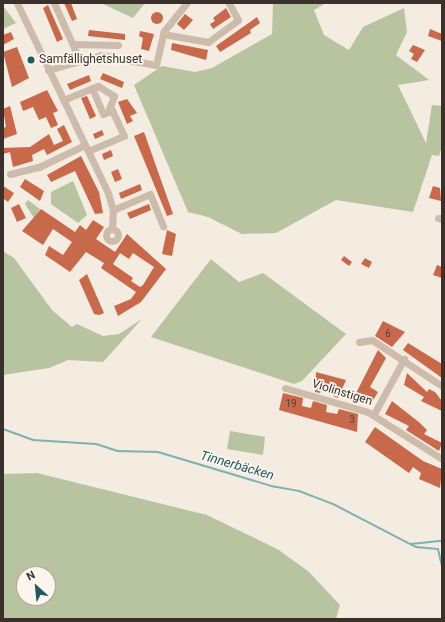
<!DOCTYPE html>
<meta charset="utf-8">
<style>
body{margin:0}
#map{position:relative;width:445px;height:622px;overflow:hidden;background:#f4ebe1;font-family:Roboto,sans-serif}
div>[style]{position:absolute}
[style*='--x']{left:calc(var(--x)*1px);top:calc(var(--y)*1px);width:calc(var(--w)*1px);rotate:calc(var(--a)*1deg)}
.green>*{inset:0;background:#b8c4a0}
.stream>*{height:2px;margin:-1px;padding:0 1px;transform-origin:1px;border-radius:1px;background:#7fb0b2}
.building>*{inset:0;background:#c8694b}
.round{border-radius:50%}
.street>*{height:7px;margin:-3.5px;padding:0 3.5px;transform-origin:3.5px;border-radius:3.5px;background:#cdbbac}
.street>.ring{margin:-3.5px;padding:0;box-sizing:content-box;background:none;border:7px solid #cdbbac;border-radius:50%}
.dots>*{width:11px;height:11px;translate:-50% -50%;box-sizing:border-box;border:2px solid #fbf5ee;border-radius:50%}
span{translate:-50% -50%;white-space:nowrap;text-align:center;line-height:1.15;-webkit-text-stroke:3.5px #fbf5ee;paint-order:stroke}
.number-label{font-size:10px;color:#5e3e33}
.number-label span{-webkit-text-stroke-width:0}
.poi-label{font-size:12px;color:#3b302b}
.left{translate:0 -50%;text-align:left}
.street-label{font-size:12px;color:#3b302b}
.water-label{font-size:13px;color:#1f5a5e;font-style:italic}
.frame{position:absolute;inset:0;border:4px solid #3b302b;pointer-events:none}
.north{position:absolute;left:16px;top:566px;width:40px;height:40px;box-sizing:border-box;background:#fbf5ee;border:1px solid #aea6a0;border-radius:50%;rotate:333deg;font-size:11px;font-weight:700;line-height:16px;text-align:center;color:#3b302b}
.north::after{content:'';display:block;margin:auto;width:14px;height:18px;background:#1f5a5e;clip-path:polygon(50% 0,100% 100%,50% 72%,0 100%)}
</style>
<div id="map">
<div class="green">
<div style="clip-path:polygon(101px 3px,145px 3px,133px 18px)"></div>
<div style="clip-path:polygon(273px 3px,326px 3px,314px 10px,324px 35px,349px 50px,363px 27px,404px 8px,407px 32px,396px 55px,429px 80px,398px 85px,426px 143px,432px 105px,442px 106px,442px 147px,439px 156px,432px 155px,413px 212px,336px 200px,276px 233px,242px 234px,208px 217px,188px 212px,134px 85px,162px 66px,195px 72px,212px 68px,272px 34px)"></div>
<div style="clip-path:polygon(3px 6px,16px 23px,3px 29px)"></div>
<div style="clip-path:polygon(73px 181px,87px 215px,78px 223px,51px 204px,51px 192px)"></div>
<div style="clip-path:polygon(28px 200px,40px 209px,34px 218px,25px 204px)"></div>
<div style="clip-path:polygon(3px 251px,14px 258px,52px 310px,72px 327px,77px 324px,103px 336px,119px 334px,142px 319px,103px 362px,68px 360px,49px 368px,3px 375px)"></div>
<div style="clip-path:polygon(211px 259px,239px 282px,263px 273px,346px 334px,302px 381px,294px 384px,151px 337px)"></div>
<div style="clip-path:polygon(230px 431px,265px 437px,263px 455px,227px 449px)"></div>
<div style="clip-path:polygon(evenodd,37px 473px,207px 515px,279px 550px,309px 572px,340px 605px,336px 619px,3px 619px,3px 474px,37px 473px,24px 574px,48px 574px,48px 598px,24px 598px,24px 574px)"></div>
</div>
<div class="stream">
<div style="--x:3;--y:429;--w:32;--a:20"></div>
<div style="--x:33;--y:440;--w:63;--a:3.6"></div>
<div style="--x:96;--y:444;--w:22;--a:18"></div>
<div style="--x:117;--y:451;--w:41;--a:1.4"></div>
<div style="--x:158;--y:452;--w:118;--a:16.7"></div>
<div style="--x:271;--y:486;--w:28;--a:10"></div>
<div style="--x:299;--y:491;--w:36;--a:21"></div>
<div style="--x:333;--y:504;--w:93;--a:27.4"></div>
<div style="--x:416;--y:547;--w:22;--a:5"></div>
<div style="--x:438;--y:549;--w:17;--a:77"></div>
<div style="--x:411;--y:544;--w:31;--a:-6"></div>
</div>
<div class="building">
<div style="clip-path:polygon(64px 3px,71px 3px,77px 19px,72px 21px)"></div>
<div style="clip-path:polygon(48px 5px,63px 39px,57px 42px,43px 8px)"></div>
<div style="clip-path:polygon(226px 8px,231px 17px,213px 29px,210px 24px,215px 21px,213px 18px)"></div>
<div class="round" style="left:151px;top:12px;width:12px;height:12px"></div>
<div style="clip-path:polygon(185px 14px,193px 20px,184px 30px,177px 24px)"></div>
<div style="clip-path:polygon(257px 17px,260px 23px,250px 30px,251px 33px,220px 52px,216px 46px)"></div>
<div style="clip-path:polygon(430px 29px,442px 34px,442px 41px,428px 36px)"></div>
<div style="clip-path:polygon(89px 30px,125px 34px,125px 40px,88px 36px)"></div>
<div style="clip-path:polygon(140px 31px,154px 34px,149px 51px,141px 49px,143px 38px,139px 36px)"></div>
<div style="clip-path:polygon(11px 32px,14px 39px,3px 45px,3px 35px)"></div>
<div style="clip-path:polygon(172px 43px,208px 50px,206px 60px,171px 50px)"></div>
<div style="clip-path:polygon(413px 45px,425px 50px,417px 62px,411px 59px,414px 54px,409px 51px)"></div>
<div style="clip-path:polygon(17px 47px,29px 78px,12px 87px,3px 52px)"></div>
<div style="clip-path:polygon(103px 73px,124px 82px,122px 88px,100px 79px)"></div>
<div style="clip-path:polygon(89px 75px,91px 81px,70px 90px,67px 84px)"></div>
<div style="clip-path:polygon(47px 90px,58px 111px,53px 113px,58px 125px,51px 128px,46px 117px,39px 120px,33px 107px,23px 111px,20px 102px)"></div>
<div style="clip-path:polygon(87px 96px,96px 116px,90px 119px,81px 98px)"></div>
<div style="clip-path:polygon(127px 99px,137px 113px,130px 116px,133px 121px,127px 124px,118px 102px)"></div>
<div style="clip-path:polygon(10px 106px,17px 134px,3px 139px,3px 128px,6px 127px,3px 109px)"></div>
<div style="clip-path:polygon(64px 125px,72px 142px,47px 155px,44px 149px,32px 155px,33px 161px,13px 167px,10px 152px,3px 154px,3px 148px,30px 147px,49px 134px,54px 145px,63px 141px,57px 129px)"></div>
<div style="clip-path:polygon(102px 130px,104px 135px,95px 139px,93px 134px)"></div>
<div style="clip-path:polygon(144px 132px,173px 214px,167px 216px,134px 136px)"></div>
<div style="clip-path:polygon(111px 150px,113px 156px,104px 160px,102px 154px)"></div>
<div style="clip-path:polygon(81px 156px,99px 192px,103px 213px,95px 214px,75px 171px,51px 182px,47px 175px)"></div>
<div style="clip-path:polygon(118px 169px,122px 179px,115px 182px,111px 172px)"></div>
<div style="clip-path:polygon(25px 179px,44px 191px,40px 201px,20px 187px)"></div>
<div style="clip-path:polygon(140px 184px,142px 190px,121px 199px,119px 193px)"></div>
<div style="clip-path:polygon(3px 186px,14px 193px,8px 202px,3px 198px)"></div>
<div style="clip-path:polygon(433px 186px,440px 188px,441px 201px,429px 198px)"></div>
<div style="clip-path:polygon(19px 204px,26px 218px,17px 222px,11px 208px)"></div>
<div style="clip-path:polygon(149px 204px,151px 210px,130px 219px,127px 213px)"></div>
<div style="clip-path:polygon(evenodd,41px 209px,75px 232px,80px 225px,86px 230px,93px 220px,104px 227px,96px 239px,115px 252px,127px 234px,166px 269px,141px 302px,118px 316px,114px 306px,131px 299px,136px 292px,101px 268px,104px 263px,86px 252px,70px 272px,45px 255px,49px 246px,63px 255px,72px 242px,53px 229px,43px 245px,22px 231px,41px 209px,120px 253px,129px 259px,133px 253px,154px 267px,143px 285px,140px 287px,131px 281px,133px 278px,113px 264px,120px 253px)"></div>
<div style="clip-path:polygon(167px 230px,176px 234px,172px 256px,162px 254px)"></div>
<div style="clip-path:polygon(344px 256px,352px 262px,349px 266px,341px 260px)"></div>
<div style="clip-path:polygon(365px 258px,372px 262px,369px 268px,361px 264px)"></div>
<div style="clip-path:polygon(437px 265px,442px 267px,442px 278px,433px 275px)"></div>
<div style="clip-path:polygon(87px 274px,104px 313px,99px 315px,94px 314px,79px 280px)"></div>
<div style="clip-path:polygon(383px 321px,405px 332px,392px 347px,375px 336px)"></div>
<div style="clip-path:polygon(408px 343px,442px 364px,442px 378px,403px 350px)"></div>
<div style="clip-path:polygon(378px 350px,386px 358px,370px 387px,378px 392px,371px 404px,364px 400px,361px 403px,353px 399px)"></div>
<div style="clip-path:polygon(316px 372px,346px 380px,338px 398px,333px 396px,333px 387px,324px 384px,320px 393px,315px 392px)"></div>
<div style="clip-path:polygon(407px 373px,427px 392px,429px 389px,435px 392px,442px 401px,442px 411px,421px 401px,424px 397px,404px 385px)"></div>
<div style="clip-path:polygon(283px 393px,303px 398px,302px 406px,311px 408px,313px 401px,327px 405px,326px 412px,337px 414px,339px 409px,358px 414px,357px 432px,279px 410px)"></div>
<div style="clip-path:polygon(392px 401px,420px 423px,427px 430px,424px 434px,442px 443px,439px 451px,406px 430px,409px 426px,385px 414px)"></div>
<div style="clip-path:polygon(375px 427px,423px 461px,442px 469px,440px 488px,419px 479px,421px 473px,413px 467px,409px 473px,365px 442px)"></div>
</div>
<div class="street">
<div style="--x:17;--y:3;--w:211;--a:64.4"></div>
<div style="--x:108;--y:193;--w:18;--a:74"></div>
<div style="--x:113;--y:210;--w:19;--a:93"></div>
<div style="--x:54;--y:3;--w:61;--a:65.9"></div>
<div style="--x:163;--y:34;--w:46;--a:10.1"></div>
<div style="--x:208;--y:42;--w:37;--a:-36"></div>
<div style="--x:238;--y:20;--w:19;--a:-118"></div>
<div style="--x:73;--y:44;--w:45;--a:1.3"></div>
<div style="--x:48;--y:70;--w:55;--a:-15.8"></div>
<div style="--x:101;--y:55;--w:56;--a:10.3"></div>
<div style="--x:156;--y:65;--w:35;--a:-77"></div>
<div style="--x:164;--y:31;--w:36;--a:-51"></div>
<div style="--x:63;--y:100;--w:38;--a:-22"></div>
<div style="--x:98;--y:86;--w:19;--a:32"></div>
<div style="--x:114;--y:96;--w:17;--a:111"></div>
<div style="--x:108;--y:112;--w:5;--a:158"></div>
<div style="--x:103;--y:114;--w:28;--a:-113"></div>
<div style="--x:88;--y:151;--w:39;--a:-23"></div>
<div style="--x:124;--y:136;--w:33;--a:-115"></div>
<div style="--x:10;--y:174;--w:30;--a:-14"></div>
<div style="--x:39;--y:167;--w:51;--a:-25.6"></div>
<div style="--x:113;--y:210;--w:40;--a:-23.4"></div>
<div style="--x:150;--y:194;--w:35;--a:68"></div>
<div style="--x:438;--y:218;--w:4;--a:14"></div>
<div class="ring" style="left:106px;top:229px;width:5px;height:5px"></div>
<div style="--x:359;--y:342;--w:13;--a:-9"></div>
<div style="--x:372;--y:340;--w:84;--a:33.3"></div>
<div style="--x:285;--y:388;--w:86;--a:16.1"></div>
<div style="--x:368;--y:412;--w:88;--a:32.4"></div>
<div style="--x:374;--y:414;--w:63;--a:-61.4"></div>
</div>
<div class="dots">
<div style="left:31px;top:60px;background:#1f5a5e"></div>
</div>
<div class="number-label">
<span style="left:388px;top:334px">6</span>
<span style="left:291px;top:404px">19</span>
<span style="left:352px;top:420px">3</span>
</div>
<div class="poi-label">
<span class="left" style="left:39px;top:60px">Samfällighetshuset</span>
</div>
<div class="street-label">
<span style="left:342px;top:393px;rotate:17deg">Violinstigen</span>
</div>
<div class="water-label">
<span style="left:237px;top:466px;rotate:16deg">Tinnerbäcken</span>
</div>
<div class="frame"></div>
<div class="north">N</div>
</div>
